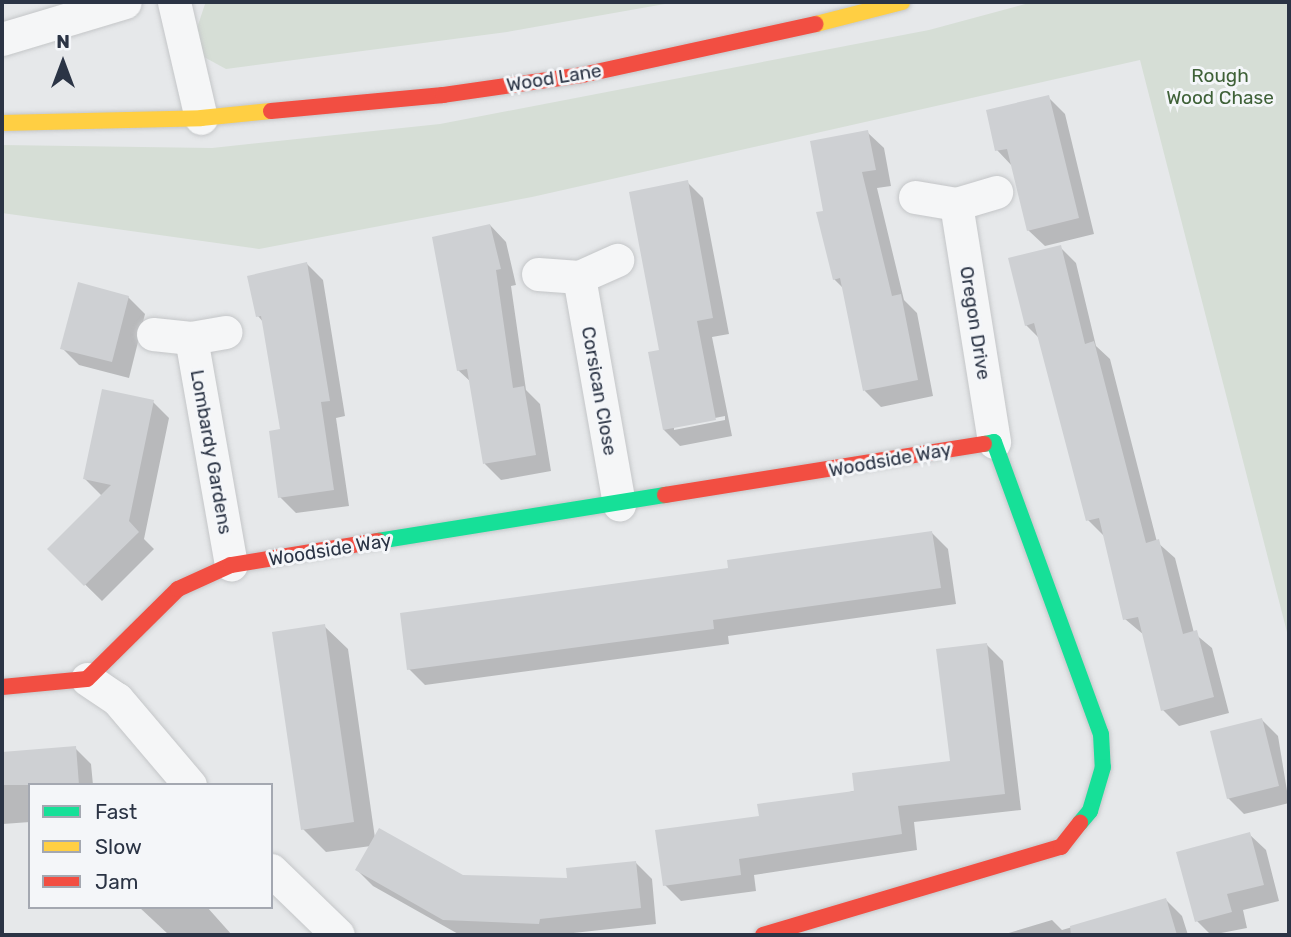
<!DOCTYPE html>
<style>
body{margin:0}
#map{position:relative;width:1291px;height:937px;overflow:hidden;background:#e6e8ea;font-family:Rubik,sans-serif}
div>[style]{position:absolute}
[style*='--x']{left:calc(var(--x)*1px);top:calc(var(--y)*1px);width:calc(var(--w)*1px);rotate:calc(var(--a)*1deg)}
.green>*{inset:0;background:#d6ded6}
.shadow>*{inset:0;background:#0003}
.building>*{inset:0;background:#ced0d3}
.roads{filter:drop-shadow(0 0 2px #c4c6c8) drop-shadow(0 0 2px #c4c6c8)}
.street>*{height:33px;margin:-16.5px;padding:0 16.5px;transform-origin:16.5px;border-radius:16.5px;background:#f5f6f7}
.fast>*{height:16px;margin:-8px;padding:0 8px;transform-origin:8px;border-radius:8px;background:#16e098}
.slow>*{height:16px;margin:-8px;padding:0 8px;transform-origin:8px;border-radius:8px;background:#ffcf43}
.jam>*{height:16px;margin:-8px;padding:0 8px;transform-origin:8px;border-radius:8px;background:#f24e42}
span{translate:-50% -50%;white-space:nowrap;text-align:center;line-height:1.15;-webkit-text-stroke:6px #f4f6f9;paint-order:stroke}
.park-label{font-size:19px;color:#3f6138}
.street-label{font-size:19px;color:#2b3445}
.frame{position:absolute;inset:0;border:4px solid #2b3445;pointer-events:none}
.legend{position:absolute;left:28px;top:783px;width:245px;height:126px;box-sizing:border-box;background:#f4f6f9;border:2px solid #a4a8b1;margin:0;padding:9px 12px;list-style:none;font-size:21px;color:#2b3445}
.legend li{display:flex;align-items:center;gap:14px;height:35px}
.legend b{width:35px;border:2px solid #a4a8b1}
.north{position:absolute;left:28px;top:28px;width:70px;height:70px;-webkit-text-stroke:5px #f4f6f9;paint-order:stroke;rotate:0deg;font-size:19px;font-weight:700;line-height:28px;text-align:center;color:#2b3445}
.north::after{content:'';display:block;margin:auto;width:24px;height:32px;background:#2b3445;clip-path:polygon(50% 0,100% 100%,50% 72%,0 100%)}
</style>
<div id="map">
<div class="green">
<div style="clip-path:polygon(212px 2px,676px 2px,507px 32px,226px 69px,204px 57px,196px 31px,205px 4px)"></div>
<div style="clip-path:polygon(1033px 2px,1289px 2px,1289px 640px,1140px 60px,532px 197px,259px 249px,2px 213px,2px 145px,212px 148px,440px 124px,929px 30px)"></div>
</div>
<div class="shadow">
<div style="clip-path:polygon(1048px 97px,1065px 114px,1094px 234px,1045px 246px,1028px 230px,1013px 167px,997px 150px)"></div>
<div style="clip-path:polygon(867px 132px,884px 148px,891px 186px,877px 188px,904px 300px,917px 313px,933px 396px,881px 407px,865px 391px,844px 289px,834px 279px,825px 212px)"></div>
<div style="clip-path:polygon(evenodd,687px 182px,703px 198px,729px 334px,712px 337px,732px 436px,680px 446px,664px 430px,661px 352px,687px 182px,725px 416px,725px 420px,674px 430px,674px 426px,725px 416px)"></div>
<div style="clip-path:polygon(490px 225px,506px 242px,516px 285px,511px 286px,526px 390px,540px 404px,551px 471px,501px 480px,485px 464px,472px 383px,458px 370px)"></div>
<div style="clip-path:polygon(1060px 247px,1076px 263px,1096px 346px,1110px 359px,1157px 542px,1175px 558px,1194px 633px,1212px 648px,1229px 713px,1179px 726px,1163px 710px,1144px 635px,1125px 619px,1104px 536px,1088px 520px,1039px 338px,1026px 325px)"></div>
<div style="clip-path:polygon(307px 264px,323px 280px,345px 416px,336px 418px,349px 506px,296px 513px,280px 497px,282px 431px,264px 323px,258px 316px)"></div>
<div style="clip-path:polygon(128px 297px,145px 314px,129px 378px,79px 365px,62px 348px)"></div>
<div style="clip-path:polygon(153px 402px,169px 418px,144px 539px,154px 549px,102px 601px,49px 549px,102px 496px,85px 479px)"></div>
<div style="clip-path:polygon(932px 533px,948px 549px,956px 604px,728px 636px,729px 644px,425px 685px,409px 669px,730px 570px)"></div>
<div style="clip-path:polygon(324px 626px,348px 649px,375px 838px,463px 876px,569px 880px,636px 863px,652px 879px,656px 924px,555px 935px,460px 935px,373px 886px,357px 870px,371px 846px,326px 852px,303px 829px)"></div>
<div style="clip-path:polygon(987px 645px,1003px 661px,1021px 810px,914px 822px,917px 850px,754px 875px,756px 891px,681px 901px,665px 885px,761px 817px,952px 763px)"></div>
<div style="clip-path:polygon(1262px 720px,1278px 736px,1289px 803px,1244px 814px,1228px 798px)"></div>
<div style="clip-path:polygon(75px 748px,91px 764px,93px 785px,30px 785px,30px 822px,3px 824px,2px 833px,2px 754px)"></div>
<div style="clip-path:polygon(1249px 834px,1266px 850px,1279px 901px,1243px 910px,1247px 928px,1211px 935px,1197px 921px)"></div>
<div style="clip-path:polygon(1166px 900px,1182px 916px,1188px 935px,1002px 935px,1052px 920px,1062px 930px)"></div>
<div style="clip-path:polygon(139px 907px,207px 907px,232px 935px,169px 935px)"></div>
</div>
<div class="building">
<div style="clip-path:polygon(1049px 95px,1079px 218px,1027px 231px,1007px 149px,995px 151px,986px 110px)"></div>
<div style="clip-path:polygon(868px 130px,876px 170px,862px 172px,892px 296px,901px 294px,918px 380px,863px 391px,840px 278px,833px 280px,816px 212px,823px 211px,810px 141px)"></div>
<div style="clip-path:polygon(688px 180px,713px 318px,697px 321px,716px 420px,663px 430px,648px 352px,659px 350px,629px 192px)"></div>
<div style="clip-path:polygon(490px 224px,501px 269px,496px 270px,513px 388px,524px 386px,536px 455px,483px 464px,467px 369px,457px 371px,432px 237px)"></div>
<div style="clip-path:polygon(1061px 245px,1085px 344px,1094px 341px,1146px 543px,1159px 539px,1183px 634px,1197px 630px,1214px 697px,1161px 711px,1138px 617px,1123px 620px,1099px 518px,1086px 521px,1034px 323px,1025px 326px,1008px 258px)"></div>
<div style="clip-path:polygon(307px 262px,330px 401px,321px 402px,334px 490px,278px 498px,269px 431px,280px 429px,261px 316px,256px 317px,247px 276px)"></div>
<div style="clip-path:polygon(78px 282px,129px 296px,112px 362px,60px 349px)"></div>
<div style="clip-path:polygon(102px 389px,154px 400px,129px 521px,139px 532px,84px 586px,47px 549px,111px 485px,83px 479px)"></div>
<div style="clip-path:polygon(932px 531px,941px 588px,713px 620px,714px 629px,407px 670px,400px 613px,728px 568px,727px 560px)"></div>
<div style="clip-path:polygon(325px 624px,354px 822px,301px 830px,272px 632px)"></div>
<div style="clip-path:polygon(987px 643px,1005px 794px,898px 806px,902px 834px,739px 859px,741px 875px,663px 886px,655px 830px,759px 816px,757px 804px,854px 791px,852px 773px,950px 761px,936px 649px)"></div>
<div style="clip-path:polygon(1262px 718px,1279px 786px,1227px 799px,1210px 731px)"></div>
<div style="clip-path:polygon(76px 746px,79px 785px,2px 785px,2px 752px)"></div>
<div style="clip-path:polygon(379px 828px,463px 875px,567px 878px,566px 868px,636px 861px,641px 908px,540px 919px,539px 924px,443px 920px,355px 870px)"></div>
<div style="clip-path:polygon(1250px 832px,1264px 885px,1227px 894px,1232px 912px,1195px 922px,1176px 852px)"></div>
<div style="clip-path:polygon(1166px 898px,1177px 935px,1071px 935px,1070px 926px)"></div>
</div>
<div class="roads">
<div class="street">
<div style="--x:174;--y:2;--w:119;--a:76.9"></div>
<div style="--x:2;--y:39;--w:128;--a:-16.7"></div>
<div style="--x:915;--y:197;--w:42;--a:9.7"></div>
<div style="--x:956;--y:204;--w:42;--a:-16.7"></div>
<div style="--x:956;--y:204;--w:241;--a:80.9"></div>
<div style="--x:538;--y:274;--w:41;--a:4.2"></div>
<div style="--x:579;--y:277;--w:42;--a:-24.1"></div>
<div style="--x:579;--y:277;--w:231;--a:80"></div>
<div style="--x:153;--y:334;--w:38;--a:6"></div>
<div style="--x:191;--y:338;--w:35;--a:-10"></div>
<div style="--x:191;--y:338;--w:230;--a:80"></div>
<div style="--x:87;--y:679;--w:36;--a:34"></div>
<div style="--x:117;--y:699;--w:113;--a:49.7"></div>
<div style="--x:271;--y:870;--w:93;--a:44.1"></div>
</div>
<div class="fast">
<div style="--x:984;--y:444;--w:10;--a:-11"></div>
<div style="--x:994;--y:442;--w:311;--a:69.9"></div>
<div style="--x:1101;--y:734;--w:33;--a:87"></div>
<div style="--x:1103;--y:767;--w:46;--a:106.5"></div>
<div style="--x:1090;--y:811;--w:16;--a:130"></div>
<div style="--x:378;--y:541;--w:291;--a:-9.1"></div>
</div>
<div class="slow">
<div style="--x:816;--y:24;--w:89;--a:-14.3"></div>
<div style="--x:2;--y:123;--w:199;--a:-1.4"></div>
<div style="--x:201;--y:118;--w:70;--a:-5.7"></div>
</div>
<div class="jam">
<div style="--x:271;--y:111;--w:173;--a:-5.3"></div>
<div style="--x:443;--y:95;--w:140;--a:-8.2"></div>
<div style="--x:582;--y:75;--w:239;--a:-12.3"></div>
<div style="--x:665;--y:495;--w:323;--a:-9.1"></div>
<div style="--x:2;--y:687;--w:85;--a:-5.4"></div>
<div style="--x:87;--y:679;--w:128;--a:-44.7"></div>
<div style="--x:178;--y:589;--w:58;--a:-24.4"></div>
<div style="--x:231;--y:565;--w:149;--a:-9.3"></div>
<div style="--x:763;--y:935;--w:311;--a:-16.5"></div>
<div style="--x:1061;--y:847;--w:31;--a:-52"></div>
</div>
</div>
<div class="park-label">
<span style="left:1220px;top:87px">Rough<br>Wood Chase</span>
</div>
<div class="street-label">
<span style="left:554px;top:78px;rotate:-9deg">Wood Lane</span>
<span style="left:975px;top:323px;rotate:81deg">Oregon Drive</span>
<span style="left:599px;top:391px;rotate:80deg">Corsican Close</span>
<span style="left:211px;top:452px;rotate:80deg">Lombardy Gardens</span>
<span style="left:890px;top:460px;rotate:-10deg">Woodside Way</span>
<span style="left:330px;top:550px;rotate:-9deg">Woodside Way</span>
</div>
<div class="frame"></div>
<ul class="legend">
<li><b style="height:9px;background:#16e098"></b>Fast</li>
<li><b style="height:9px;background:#ffcf43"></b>Slow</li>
<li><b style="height:9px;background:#f24e42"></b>Jam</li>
</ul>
<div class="north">N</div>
</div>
